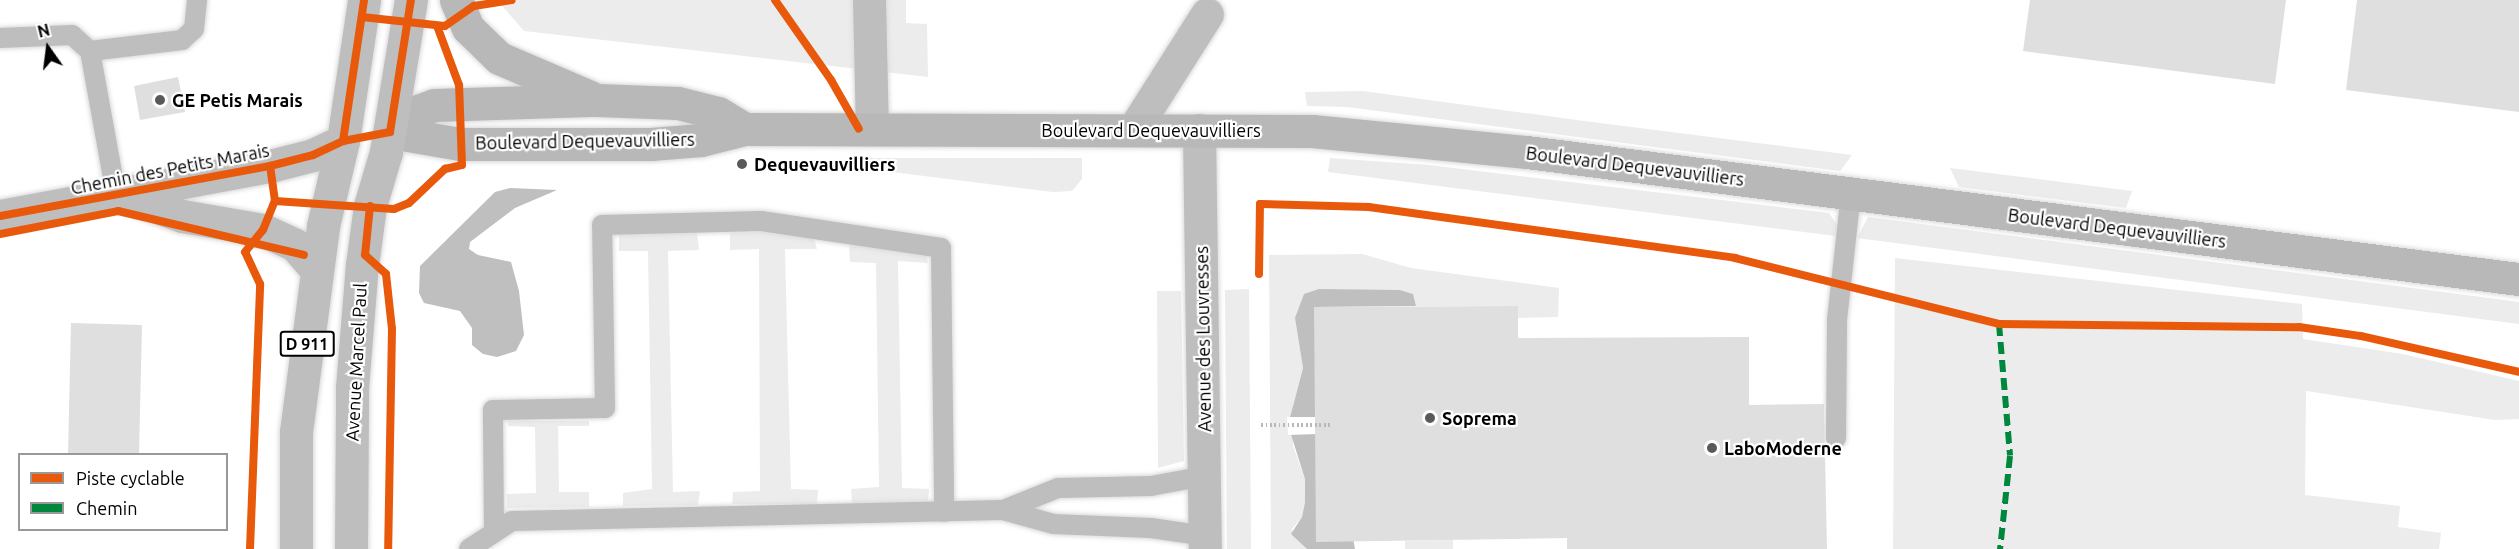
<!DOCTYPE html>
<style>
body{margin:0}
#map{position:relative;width:2519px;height:549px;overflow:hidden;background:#fff;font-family:Ubuntu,sans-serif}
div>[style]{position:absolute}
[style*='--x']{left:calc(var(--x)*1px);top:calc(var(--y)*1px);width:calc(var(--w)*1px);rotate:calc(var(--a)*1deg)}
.green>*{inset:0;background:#ececec}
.water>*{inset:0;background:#bfbfbf}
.pier>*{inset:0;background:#fff}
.building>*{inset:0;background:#dfdfdf}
.path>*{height:4px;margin-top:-2px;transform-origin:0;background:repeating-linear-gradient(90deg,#b9b9b9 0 1.5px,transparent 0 4.5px)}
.roads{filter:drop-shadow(0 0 2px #dbdbdb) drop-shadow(0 0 2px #dbdbdb)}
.lane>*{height:20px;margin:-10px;padding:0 10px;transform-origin:10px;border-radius:10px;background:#bebebe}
.street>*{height:33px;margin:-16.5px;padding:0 16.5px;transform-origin:16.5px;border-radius:16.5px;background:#bebebe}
.secondary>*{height:33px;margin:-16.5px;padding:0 16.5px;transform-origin:16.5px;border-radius:16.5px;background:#b8b8b8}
.primary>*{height:33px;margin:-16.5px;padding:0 16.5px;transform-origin:16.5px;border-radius:16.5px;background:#bebebe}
.quiet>*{height:6px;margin-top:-3px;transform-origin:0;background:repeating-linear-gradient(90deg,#00873e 0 12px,transparent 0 18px)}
.cycleway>*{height:8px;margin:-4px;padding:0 4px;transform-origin:4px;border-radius:4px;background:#e8590c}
.dots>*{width:16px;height:16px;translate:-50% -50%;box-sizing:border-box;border:3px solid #fff;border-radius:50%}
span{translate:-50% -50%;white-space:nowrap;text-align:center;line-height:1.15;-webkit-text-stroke:4.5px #fff;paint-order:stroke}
.shield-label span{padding:2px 4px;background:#fff;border:2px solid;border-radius:4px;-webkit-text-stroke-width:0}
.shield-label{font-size:16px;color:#000;font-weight:700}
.poi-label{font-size:18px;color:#000;font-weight:700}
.left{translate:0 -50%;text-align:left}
.street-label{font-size:18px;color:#000}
.legend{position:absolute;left:18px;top:453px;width:210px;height:78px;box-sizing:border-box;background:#fff;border:2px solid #999;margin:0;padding:8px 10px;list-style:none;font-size:18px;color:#000}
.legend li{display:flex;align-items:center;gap:12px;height:30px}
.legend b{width:30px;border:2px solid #999}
.north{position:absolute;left:18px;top:18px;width:60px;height:60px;-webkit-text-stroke:4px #fff;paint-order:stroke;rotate:346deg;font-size:16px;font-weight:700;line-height:24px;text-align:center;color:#000}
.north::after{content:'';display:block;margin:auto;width:21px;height:27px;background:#000;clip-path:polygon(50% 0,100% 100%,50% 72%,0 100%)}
</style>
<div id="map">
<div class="green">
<div style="clip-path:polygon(497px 0,906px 0,906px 23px,927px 24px,928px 77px,524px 31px)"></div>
<div style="clip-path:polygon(1363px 91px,1584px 121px,1852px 155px,1840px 171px,1347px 107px,1307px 106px,1305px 92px)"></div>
<div style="clip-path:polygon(849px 158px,1082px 158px,1082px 179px,1072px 191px,1053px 192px,844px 166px)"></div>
<div style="clip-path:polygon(1330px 158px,1429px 165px,1829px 213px,1837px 225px,1836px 236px,1328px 172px)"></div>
<div style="clip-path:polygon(1950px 168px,2132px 191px,2126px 208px,1959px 187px)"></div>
<div style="clip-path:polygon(1868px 217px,2519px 302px,2519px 324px,1857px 238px)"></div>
<div style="clip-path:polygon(762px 232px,814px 239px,817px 249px,785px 249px,791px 489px,818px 490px,817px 504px,732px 504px,733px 492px,760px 491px,759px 249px,730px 250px,730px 233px)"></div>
<div style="clip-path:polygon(619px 233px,697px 233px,699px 250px,668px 251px,673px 492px,700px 491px,698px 505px,623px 506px,623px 493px,652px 489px,648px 251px,619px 251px)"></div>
<div style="clip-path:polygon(849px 243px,926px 254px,928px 263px,898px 261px,902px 488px,929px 489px,928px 504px,852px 504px,851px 489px,879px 487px,876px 263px,850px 262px)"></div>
<div style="clip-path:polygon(1362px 254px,1411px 268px,1559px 288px,1558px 317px,1518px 318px,1517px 306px,1416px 306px,1413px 294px,1400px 290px,1362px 291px,1295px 318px,1303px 368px,1293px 405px,1293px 446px,1305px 479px,1305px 502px,1302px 517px,1292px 529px,1307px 549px,1271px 549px,1269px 255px)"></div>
<div style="clip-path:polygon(1895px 258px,2302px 304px,2303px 339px,2403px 354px,2519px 381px,2519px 419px,2495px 420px,2306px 391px,2305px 495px,2400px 506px,2398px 527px,2441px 533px,2439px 549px,1893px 549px)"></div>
<div style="clip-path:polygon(1249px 289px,1251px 549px,1227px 549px,1225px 290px)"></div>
<div style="clip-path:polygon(1157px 291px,1181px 291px,1184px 461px,1158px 468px)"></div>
<div style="clip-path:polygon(508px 421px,589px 421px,589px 426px,558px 426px,559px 492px,589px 492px,589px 507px,507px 508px,507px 494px,536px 493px,535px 427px,508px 426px)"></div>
<div style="clip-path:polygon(1453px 540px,1453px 549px,1405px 549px,1405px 541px)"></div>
</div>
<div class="water">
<div style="clip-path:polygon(510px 188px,557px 190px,515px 208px,470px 242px,469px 249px,478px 255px,511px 262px,519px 291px,524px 335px,516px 351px,497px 357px,483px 354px,472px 345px,472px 328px,460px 311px,424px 303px,419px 293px,420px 266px,495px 192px)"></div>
<div style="clip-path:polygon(1319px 289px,1400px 290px,1413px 294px,1416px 306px,1314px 307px,1355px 549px,1307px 549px,1291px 534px,1302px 517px,1305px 502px,1305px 479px,1288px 425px,1303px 368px,1295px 318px,1304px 294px)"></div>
</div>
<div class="pier">
<div style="clip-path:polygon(1287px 417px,1318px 417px,1318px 434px,1288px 435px)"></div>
</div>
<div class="building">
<div style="clip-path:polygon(2030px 0,2286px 0,2275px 84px,2023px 51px)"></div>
<div style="clip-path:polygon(2357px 0,2519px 0,2519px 112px,2346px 90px)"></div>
<div style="clip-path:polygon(178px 77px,185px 112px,140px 120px,134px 86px)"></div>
<div style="clip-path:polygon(1518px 306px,1518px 338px,1749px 337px,1749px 405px,1824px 404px,1827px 549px,1567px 549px,1567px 538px,1316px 542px,1314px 307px)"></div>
<div style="clip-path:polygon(71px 323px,142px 325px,139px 454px,68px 454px)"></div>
</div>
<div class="path">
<div style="--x:1261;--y:425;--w:71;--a:0"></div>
</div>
<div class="roads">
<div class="lane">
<div style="--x:0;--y:38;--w:72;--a:-2.4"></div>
<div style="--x:72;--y:35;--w:24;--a:42"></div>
<div style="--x:90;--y:51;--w:145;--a:79.7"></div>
<div style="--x:90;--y:51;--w:93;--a:-6.8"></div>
<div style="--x:182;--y:40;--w:16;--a:-43"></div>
<div style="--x:194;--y:29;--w:29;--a:-84"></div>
<div style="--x:1836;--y:438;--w:118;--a:-89.5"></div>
<div style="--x:1837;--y:320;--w:128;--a:-83.7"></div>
<div style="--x:1205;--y:476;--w:55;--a:169.5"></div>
<div style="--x:1151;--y:486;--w:93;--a:178.8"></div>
<div style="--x:1058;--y:488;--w:59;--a:158.2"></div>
<div style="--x:1003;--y:510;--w:52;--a:15.6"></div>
<div style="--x:1053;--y:524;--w:98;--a:2.3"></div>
<div style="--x:1151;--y:528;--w:56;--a:8.3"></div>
<div style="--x:494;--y:532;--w:122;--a:-90.5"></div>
<div style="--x:493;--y:410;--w:112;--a:-1"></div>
<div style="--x:605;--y:408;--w:183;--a:-90.9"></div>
<div style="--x:602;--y:225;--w:159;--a:-1.4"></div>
<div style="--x:761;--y:221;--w:182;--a:8.5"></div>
<div style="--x:941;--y:248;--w:264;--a:89.3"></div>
<div style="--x:469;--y:549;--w:51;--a:-33.1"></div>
<div style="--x:512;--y:521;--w:491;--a:-1.3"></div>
</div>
<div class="street">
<div style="--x:869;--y:0;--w:129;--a:88.7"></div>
<div style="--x:1134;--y:129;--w:136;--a:-57.6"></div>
<div style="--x:1199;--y:130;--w:419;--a:89.2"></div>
<div style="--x:120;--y:194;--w:66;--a:19.5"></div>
<div style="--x:182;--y:216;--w:82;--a:9.8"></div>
<div style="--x:263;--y:230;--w:35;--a:25"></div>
<div style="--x:295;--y:245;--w:33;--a:49"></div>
<div style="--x:0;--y:216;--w:275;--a:-10.5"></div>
<div style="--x:270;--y:166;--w:44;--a:-14.3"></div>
<div style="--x:313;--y:155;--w:33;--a:-25"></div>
</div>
<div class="secondary">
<div style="--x:456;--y:0;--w:30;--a:67"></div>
<div style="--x:468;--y:28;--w:43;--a:44.1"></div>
<div style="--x:499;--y:58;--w:99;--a:23.2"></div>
<div style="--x:390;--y:132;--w:71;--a:9.7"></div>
<div style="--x:460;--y:144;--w:191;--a:0"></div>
<div style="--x:651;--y:144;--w:50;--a:-4.6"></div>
<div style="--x:701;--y:140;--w:45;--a:-14"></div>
<div style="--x:745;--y:129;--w:567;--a:0.2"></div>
<div style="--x:1312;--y:131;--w:216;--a:5.6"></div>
<div style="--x:1527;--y:152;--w:1000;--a:7.3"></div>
<div style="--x:390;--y:132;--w:32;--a:-39"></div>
<div style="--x:415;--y:112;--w:20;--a:-20"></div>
<div style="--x:434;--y:105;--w:163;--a:-1.8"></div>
<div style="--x:597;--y:100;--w:81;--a:2.1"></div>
<div style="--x:678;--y:103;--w:41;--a:14"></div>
<div style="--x:718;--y:113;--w:31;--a:31"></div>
</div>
<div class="primary">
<div style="--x:296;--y:549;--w:117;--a:-90"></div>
<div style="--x:296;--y:432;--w:208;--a:-82.5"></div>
<div style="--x:323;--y:226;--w:87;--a:-76.8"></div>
<div style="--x:343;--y:141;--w:143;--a:-81.5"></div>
<div style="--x:351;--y:549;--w:161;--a:-89.6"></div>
<div style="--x:352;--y:388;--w:123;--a:-85.4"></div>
<div style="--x:362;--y:265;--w:60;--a:-82.3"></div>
<div style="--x:370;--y:206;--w:56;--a:-73.5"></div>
<div style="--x:386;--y:152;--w:154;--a:-80.7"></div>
</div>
</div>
<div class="quiet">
<div style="--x:1999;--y:324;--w:132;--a:85.2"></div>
<div style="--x:2010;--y:456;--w:94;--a:96.1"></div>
</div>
<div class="cycleway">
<div style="--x:775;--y:0;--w:98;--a:55"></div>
<div style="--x:831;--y:80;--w:56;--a:60.3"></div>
<div style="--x:362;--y:17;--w:83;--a:6.2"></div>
<div style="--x:445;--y:26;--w:35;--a:-35"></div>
<div style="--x:474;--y:6;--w:38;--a:-9"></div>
<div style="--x:343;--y:141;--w:143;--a:-81.5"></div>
<div style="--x:275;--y:201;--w:119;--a:3.8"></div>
<div style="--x:394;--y:209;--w:16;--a:-22"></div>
<div style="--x:409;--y:203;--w:50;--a:-43.4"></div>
<div style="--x:445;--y:169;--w:17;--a:-13"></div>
<div style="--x:462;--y:165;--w:80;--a:-92.1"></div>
<div style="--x:459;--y:85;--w:63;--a:-110.4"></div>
<div style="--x:370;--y:206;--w:49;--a:95.8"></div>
<div style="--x:365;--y:255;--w:28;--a:42"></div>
<div style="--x:386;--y:274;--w:55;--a:83.8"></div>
<div style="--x:392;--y:329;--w:220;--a:91"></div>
<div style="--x:0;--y:216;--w:275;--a:-10.5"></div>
<div style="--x:270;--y:166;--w:44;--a:-14.3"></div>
<div style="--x:313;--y:155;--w:33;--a:-25"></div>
<div style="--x:343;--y:141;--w:48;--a:-10.8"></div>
<div style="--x:390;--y:132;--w:134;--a:-81"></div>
<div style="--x:0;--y:234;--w:120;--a:-11"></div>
<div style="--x:118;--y:211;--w:191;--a:13.3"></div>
<div style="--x:1259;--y:274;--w:70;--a:-89.2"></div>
<div style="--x:1260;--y:204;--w:109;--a:1.6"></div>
<div style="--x:1369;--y:207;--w:370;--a:7.9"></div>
<div style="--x:1735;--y:258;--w:272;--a:14"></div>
<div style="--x:1999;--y:324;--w:300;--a:0.6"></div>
<div style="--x:2299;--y:327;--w:63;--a:8.3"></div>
<div style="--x:2361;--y:336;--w:162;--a:12.8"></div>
<div style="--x:250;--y:549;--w:265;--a:-87.8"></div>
<div style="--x:260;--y:284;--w:35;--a:-115"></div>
<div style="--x:245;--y:252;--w:28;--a:-51"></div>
<div style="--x:263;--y:230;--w:31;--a:-68"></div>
<div style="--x:275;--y:201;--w:35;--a:-98"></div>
</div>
<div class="dots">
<div style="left:160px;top:100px;background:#595959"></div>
<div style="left:742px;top:164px;background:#595959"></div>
<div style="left:1430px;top:418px;background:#595959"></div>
<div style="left:1712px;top:448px;background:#595959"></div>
</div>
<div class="shield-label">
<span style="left:307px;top:344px">D 911</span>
</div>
<div class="poi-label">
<span class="left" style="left:172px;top:100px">GE Petis Marais</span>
<span class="left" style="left:754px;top:164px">Dequevauvilliers</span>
<span class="left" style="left:1442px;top:418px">Soprema</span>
<span class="left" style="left:1724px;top:448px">LaboModerne</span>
</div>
<div class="street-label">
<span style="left:1151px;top:130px">Boulevard Dequevauvilliers</span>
<span style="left:585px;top:141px;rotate:-1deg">Boulevard Dequevauvilliers</span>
<span style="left:1635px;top:166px;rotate:7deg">Boulevard Dequevauvilliers</span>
<span style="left:170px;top:169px;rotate:-11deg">Chemin des Petits Marais</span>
<span style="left:2117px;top:228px;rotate:7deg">Boulevard Dequevauvilliers</span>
<span style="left:1203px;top:339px;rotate:-91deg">Avenue des Louvresses</span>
<span style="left:356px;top:362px;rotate:-87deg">Avenue Marcel Paul</span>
</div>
<ul class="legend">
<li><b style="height:8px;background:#e8590c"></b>Piste cyclable</li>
<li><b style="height:8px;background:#00873e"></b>Chemin</li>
</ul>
<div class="north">N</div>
</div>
